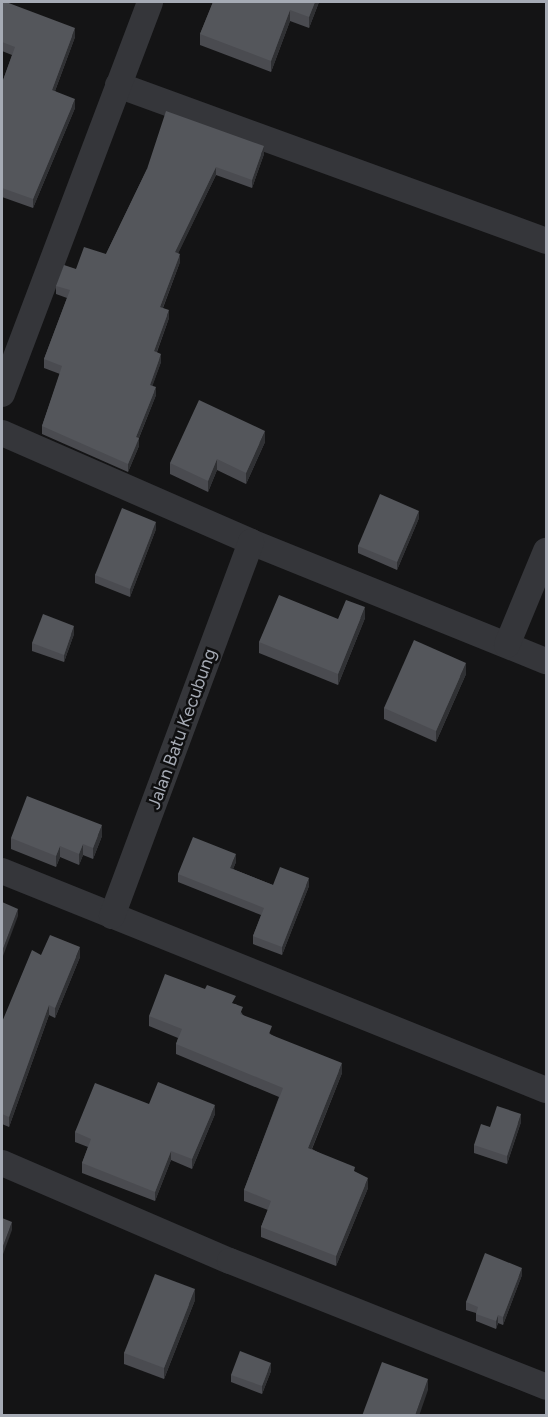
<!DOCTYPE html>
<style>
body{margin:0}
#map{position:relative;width:548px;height:1417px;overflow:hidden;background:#141415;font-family:Figtree,sans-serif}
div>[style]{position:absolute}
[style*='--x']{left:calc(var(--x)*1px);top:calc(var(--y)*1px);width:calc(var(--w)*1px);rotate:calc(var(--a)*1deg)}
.minor>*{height:26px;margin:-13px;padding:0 13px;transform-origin:13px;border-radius:13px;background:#35363a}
.wall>*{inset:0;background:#4a4b50}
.shaded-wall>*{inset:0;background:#303134}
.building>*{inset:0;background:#54565b}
span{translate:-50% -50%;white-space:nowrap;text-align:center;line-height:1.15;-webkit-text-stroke:5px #0f0f10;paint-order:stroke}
.street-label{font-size:18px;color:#a6abb5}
.frame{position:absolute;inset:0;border:3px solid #a6abb5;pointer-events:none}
</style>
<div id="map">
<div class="minor">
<div style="--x:118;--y:85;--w:456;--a:20"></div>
<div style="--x:2;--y:394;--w:419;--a:-69.3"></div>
<div style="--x:2;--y:433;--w:272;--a:23.6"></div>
<div style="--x:251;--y:542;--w:318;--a:22"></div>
<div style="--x:507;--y:645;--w:102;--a:-67.5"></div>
<div style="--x:2;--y:871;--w:586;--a:21.93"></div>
<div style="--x:112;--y:916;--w:399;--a:-69.6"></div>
<div style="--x:2;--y:1163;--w:248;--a:23.3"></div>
<div style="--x:230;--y:1261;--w:340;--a:21.7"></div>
</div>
<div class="wall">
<div style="clip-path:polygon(2px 2px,75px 37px,55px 91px,75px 108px,33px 208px,2px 197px,2px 83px,12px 55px,2px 51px)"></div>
<div style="clip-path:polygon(213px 2px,319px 2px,309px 28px,290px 21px,271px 72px,200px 45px,200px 34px)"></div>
<div style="clip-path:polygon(264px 154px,252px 188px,216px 175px,178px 253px,180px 262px,163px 308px,169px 318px,157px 352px,161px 362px,152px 386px,156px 395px,139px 438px,139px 446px,128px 472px,42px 434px,42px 426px,60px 374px,44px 368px,44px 359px,67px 298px,56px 294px,56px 286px,76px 269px,106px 254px,147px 169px)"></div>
<div style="clip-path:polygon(265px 442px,246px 484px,217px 470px,208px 492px,170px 474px,170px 463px)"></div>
<div style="clip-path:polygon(419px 518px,397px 570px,358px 553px,358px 546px)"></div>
<div style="clip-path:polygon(156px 529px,130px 597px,95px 583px,95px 575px)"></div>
<div style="clip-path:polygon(365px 618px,338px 685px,259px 653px,259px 642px,338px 619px)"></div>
<div style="clip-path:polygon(74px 634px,64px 662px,32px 651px,32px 643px)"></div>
<div style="clip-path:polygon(466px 674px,436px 742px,384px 719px,384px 708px)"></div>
<div style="clip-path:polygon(102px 836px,93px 859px,83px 855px,79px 865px,60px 857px,56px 867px,11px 849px,11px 838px)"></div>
<div style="clip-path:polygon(236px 862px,233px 869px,273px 885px,309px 886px,282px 955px,253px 944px,253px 936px,261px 915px,178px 882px,178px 874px)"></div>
<div style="clip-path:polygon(41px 955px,80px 957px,55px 1018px,49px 1015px,9px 1127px,2px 1124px,2px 1022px)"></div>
<div style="clip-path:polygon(236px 1004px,243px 1015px,272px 1035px,342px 1073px,312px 1149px,355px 1172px,368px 1188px,336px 1266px,261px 1237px,261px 1227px,268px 1210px,244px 1201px,244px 1190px,279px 1097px,176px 1054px,176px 1044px,178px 1038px,149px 1026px,149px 1016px)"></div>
<div style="clip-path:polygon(546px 1054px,546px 1067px,545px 1066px,545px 1058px)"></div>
<div style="clip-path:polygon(149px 1104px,215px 1114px,192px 1169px,171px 1160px,155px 1201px,82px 1173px,82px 1163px,88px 1147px,75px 1142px,75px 1132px)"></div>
<div style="clip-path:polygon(521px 1122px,507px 1164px,474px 1153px,474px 1145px)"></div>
<div style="clip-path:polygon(522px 1275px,503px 1325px,498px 1323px,496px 1329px,476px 1321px,476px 1313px,466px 1310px,466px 1302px)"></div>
<div style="clip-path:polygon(195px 1300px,164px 1379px,124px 1364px,124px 1353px)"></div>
<div style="clip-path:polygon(271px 1371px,262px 1394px,231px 1382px,231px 1375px)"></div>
</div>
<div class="shaded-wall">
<div style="clip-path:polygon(315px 2px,319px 2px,309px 28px,309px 17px)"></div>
<div style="clip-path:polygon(290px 10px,290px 21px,271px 72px,271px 61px)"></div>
<div style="clip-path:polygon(75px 28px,75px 37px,52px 99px,52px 90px)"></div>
<div style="clip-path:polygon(75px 99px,75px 108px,33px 208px,33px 199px)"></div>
<div style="clip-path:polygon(264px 146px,264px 154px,252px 188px,252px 180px)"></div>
<div style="clip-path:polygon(216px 167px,216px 175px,175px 260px,175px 252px)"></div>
<div style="clip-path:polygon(180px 254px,180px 262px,160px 315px,160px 307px)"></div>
<div style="clip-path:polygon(169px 310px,169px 318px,154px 359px,154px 351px)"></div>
<div style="clip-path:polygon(161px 354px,161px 362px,150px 393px,150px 385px)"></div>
<div style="clip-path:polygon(156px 387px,156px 395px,136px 445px,136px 437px)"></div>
<div style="clip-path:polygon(265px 431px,265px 442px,246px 484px,246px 473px)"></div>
<div style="clip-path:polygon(139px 438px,139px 446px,128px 472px,128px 464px)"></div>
<div style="clip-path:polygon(217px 459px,217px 470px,208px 492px,208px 481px)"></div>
<div style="clip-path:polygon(419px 511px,419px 518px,397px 570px,397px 562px)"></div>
<div style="clip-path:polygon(156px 522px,156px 529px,130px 597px,130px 589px)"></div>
<div style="clip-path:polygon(365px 607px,365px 618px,338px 685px,338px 674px)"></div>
<div style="clip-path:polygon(74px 626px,74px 634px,64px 662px,64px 655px)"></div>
<div style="clip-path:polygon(466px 663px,466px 674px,436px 742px,436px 731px)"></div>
<div style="clip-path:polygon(102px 825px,102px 836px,93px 859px,93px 848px)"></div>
<div style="clip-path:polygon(83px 844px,83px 855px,79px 865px,79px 854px)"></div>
<div style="clip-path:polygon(60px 846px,60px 857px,56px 867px,56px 856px)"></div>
<div style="clip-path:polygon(236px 854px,236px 862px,230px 876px,230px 868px)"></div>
<div style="clip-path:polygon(309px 878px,309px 886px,282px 955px,282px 947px)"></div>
<div style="clip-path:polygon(18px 909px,18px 916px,3px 956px,3px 949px)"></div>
<div style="clip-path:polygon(80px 947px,80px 957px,55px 1018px,55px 1008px)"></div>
<div style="clip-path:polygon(49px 1005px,49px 1015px,9px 1127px,9px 1117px)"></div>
<div style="clip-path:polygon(342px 1063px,342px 1073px,308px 1158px,308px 1148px)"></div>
<div style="clip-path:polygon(215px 1105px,215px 1114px,192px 1169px,192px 1159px)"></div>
<div style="clip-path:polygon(521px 1114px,521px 1122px,507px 1164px,507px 1156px)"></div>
<div style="clip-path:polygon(171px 1151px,171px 1160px,155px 1201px,155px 1192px)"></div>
<div style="clip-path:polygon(368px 1178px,368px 1188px,336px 1266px,336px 1256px)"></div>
<div style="clip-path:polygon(12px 1222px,12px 1230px,2px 1257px,2px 1249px)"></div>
<div style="clip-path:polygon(522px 1268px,522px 1275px,503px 1325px,503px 1317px)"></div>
<div style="clip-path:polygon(195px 1289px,195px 1300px,164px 1379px,164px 1368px)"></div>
<div style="clip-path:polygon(498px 1315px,498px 1323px,496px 1329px,496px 1321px)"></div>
<div style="clip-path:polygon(271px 1363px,271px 1371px,262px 1394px,262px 1386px)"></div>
<div style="clip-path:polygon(428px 1379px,428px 1390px,419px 1416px,415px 1416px)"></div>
</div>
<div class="building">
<div style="clip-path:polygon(2px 2px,6px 2px,75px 28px,52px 90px,75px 99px,33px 199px,2px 188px,2px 83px,15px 47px,2px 42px)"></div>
<div style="clip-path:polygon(213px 2px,315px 2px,309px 17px,290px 10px,271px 61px,200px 34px)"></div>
<div style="clip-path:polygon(166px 111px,264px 146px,252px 180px,216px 167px,175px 252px,180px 254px,160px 307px,169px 310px,154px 351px,161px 354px,150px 385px,156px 387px,136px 437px,139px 438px,128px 464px,42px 426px,62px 366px,44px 359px,70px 290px,56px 286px,64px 265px,76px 269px,84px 247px,106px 254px,147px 169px)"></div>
<div style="clip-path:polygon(199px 400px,265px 431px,246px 473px,217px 459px,208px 481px,170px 463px)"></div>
<div style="clip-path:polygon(380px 494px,419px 511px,397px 562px,358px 546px)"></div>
<div style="clip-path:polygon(122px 508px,156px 522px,130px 589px,95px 575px)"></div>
<div style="clip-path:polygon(279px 595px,338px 619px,346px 600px,365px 607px,338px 674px,259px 642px)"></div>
<div style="clip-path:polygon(43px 614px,74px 626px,64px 655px,32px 643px)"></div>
<div style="clip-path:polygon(414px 640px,466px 663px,436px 731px,384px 708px)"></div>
<div style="clip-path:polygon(27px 796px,102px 825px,93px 848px,83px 844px,79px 854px,60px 846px,56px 856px,11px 838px)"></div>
<div style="clip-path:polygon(193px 837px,236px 854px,230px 868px,273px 885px,280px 867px,309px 878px,282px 947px,253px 936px,264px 908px,178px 874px)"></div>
<div style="clip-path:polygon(2px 902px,18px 909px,3px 949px,2px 948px)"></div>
<div style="clip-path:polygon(50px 935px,80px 947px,55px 1008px,49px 1005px,9px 1117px,2px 1114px,2px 1022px,32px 950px,41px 955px)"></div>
<div style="clip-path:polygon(165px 974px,205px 989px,207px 985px,236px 996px,232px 1003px,243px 1007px,240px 1014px,272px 1026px,269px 1034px,342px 1063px,308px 1148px,355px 1167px,354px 1171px,368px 1178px,336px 1256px,261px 1227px,271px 1201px,244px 1190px,283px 1088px,176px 1044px,182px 1029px,149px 1016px)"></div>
<div style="clip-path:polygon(158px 1082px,215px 1105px,192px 1159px,171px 1151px,155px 1192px,82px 1163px,91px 1139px,75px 1132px,95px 1083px,149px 1104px)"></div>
<div style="clip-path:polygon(497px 1106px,521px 1114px,507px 1156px,474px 1145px,481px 1124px,490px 1127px)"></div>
<div style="clip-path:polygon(2px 1218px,12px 1222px,2px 1249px)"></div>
<div style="clip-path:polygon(485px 1253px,522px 1268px,503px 1317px,498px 1315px,496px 1321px,476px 1314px,478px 1307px,466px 1302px)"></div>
<div style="clip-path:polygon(155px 1274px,195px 1289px,164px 1368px,124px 1353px)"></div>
<div style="clip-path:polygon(240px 1351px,271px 1363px,262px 1386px,231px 1375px)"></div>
<div style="clip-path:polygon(382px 1362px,428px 1379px,415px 1416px,362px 1416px)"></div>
</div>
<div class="street-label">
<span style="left:182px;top:729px;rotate:-70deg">Jalan Batu Kecubung</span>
</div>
<div class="frame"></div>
</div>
